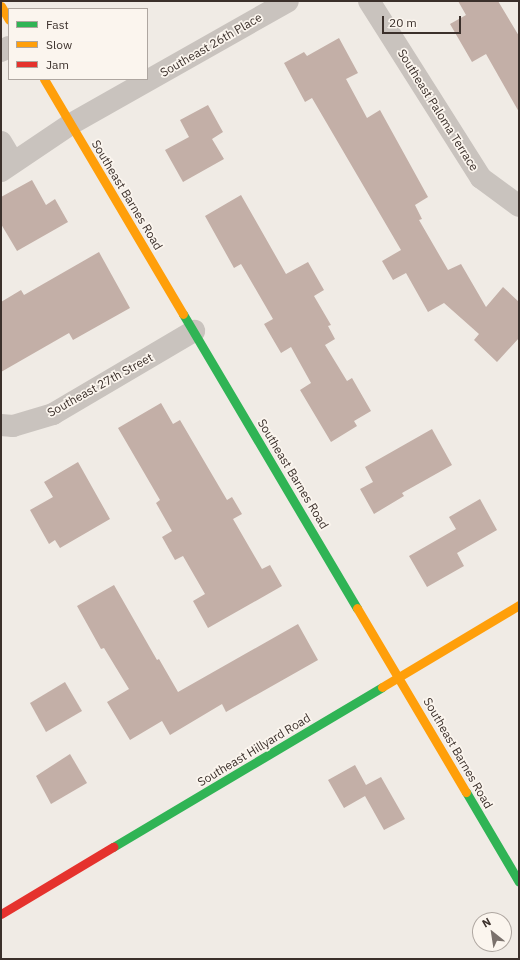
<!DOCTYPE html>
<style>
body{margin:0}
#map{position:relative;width:520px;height:960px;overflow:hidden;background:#f0ebe5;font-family:"IBM Plex Sans",sans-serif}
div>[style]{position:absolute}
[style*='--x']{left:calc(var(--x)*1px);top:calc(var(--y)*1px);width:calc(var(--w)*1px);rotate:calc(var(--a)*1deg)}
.building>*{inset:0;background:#c3afa7}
.street>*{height:22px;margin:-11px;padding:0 11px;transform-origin:11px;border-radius:11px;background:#c9c3be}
.fast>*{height:9px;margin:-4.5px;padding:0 4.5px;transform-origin:4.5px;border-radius:4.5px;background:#30b455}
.slow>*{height:9px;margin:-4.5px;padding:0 4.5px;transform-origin:4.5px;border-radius:4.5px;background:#ff9f0a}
.jam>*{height:9px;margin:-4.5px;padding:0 4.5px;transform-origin:4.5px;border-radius:4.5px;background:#e5322d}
span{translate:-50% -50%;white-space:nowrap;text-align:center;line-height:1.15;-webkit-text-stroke:3.5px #fbf5ee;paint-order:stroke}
.street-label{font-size:12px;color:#3b302b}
.frame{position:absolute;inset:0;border:2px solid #3b302b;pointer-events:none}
.legend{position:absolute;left:8px;top:8px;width:140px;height:72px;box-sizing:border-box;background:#fbf5ee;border:1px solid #aea6a0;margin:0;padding:5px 7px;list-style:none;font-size:12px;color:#3b302b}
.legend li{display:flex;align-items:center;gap:8px;height:20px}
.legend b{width:20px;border:1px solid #aea6a0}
.north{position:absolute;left:472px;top:912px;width:40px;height:40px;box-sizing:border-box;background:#fbf5ee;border:1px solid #aea6a0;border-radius:50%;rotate:330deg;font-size:11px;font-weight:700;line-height:16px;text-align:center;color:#3b302b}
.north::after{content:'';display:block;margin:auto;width:14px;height:18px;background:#7a716c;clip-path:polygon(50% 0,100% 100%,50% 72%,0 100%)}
.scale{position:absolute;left:382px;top:16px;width:79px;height:18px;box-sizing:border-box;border:2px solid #3b302b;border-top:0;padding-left:5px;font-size:12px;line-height:14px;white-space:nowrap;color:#3b302b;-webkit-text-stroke:3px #fbf5ee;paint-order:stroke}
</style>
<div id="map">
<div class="building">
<div style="clip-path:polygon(458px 1px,498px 1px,519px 36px,519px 112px,486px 54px,472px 62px,450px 24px,466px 15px)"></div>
<div style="clip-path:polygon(339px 38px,358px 73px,346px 79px,367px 118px,380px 110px,428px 197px,415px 205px,422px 219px,419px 220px,448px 270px,461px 264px,486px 307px,503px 287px,519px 302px,519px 338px,497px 362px,474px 340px,479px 334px,444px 303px,428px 312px,406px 273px,393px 280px,382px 261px,401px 250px,312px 98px,305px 102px,284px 63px,304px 52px,307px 56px)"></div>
<div style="clip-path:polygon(208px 105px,223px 132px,212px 139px,224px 159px,183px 182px,165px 150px,189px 137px,180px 120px)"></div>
<div style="clip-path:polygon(32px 180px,46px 205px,55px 199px,68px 222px,17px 251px,1px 224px,1px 197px)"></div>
<div style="clip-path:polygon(241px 195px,286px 274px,308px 262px,324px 290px,314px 296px,331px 325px,328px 326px,335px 339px,325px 345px,347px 381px,352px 378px,371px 411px,354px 421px,357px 426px,331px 442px,300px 390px,311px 383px,291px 347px,281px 353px,264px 324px,273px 319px,241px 264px,234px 268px,205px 216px)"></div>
<div style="clip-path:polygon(99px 252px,130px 308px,73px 340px,69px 333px,1px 372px,1px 302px,21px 290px,24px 295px)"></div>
<div style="clip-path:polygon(161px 403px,173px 424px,180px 420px,227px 500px,232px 497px,242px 514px,233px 519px,262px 569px,270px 565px,282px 586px,208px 628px,193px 601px,205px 594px,183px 556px,175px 560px,162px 537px,172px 531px,156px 503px,160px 500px,118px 428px)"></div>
<div style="clip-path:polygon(432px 429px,452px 465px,402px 493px,404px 496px,374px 514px,360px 489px,373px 482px,365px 467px)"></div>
<div style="clip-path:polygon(78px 462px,110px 519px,60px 548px,55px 540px,49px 544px,30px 510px,53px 497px,44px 482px)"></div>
<div style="clip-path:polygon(480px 499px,497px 530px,457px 553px,464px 566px,427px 587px,409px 556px,456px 529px,449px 517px)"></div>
<div style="clip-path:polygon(114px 585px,157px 660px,159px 659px,178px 692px,298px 624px,318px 660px,226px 712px,222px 704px,170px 735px,162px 721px,130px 740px,107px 702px,129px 689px,104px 648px,101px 649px,77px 606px)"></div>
<div style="clip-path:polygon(65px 682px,82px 711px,46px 732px,30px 703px)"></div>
<div style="clip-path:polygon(70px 754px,87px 783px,51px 804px,36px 776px)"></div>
<div style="clip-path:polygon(355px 765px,366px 785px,381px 777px,405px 819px,384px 830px,365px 796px,344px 808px,328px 780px)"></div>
</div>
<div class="street">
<div style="--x:369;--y:1;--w:209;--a:57.7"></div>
<div style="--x:481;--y:178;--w:47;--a:36.4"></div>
<div style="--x:1;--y:51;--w:9;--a:-27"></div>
<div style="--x:1;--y:142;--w:23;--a:59"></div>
<div style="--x:1;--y:171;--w:84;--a:-33.9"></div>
<div style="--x:71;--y:124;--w:249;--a:-29.5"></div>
<div style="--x:1;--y:425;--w:12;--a:5"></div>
<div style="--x:13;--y:426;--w:42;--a:-16.7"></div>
<div style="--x:53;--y:414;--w:164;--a:-30.5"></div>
</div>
<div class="fast">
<div style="--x:183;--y:314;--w:342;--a:59.4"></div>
<div style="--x:466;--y:792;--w:104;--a:59.5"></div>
<div style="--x:113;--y:847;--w:313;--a:-30.7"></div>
</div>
<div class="slow">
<div style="--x:1;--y:6;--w:16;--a:60"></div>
<div style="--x:44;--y:79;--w:273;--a:59.4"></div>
<div style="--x:357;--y:608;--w:214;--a:59.4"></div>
<div style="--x:382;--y:687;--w:160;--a:-30.9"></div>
</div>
<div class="jam">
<div style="--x:1;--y:914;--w:131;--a:-30.9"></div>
</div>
<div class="street-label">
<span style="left:211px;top:45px;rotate:-30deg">Southeast 26th Place</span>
<span style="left:438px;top:110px;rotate:58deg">Southeast Paloma Terrace</span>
<span style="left:127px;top:195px;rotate:59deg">Southeast Barnes Road</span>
<span style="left:100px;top:385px;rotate:-29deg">Southeast 27th Street</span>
<span style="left:293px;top:474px;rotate:59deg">Southeast Barnes Road</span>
<span style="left:254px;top:750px;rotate:-31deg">Southeast Hillyard Road</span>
<span style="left:458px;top:753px;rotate:60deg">Southeast Barnes Road</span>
</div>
<div class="frame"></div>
<ul class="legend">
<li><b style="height:5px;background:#30b455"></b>Fast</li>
<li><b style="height:5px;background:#ff9f0a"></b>Slow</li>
<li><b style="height:5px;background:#e5322d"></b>Jam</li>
</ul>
<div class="north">N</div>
<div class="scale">20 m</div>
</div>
